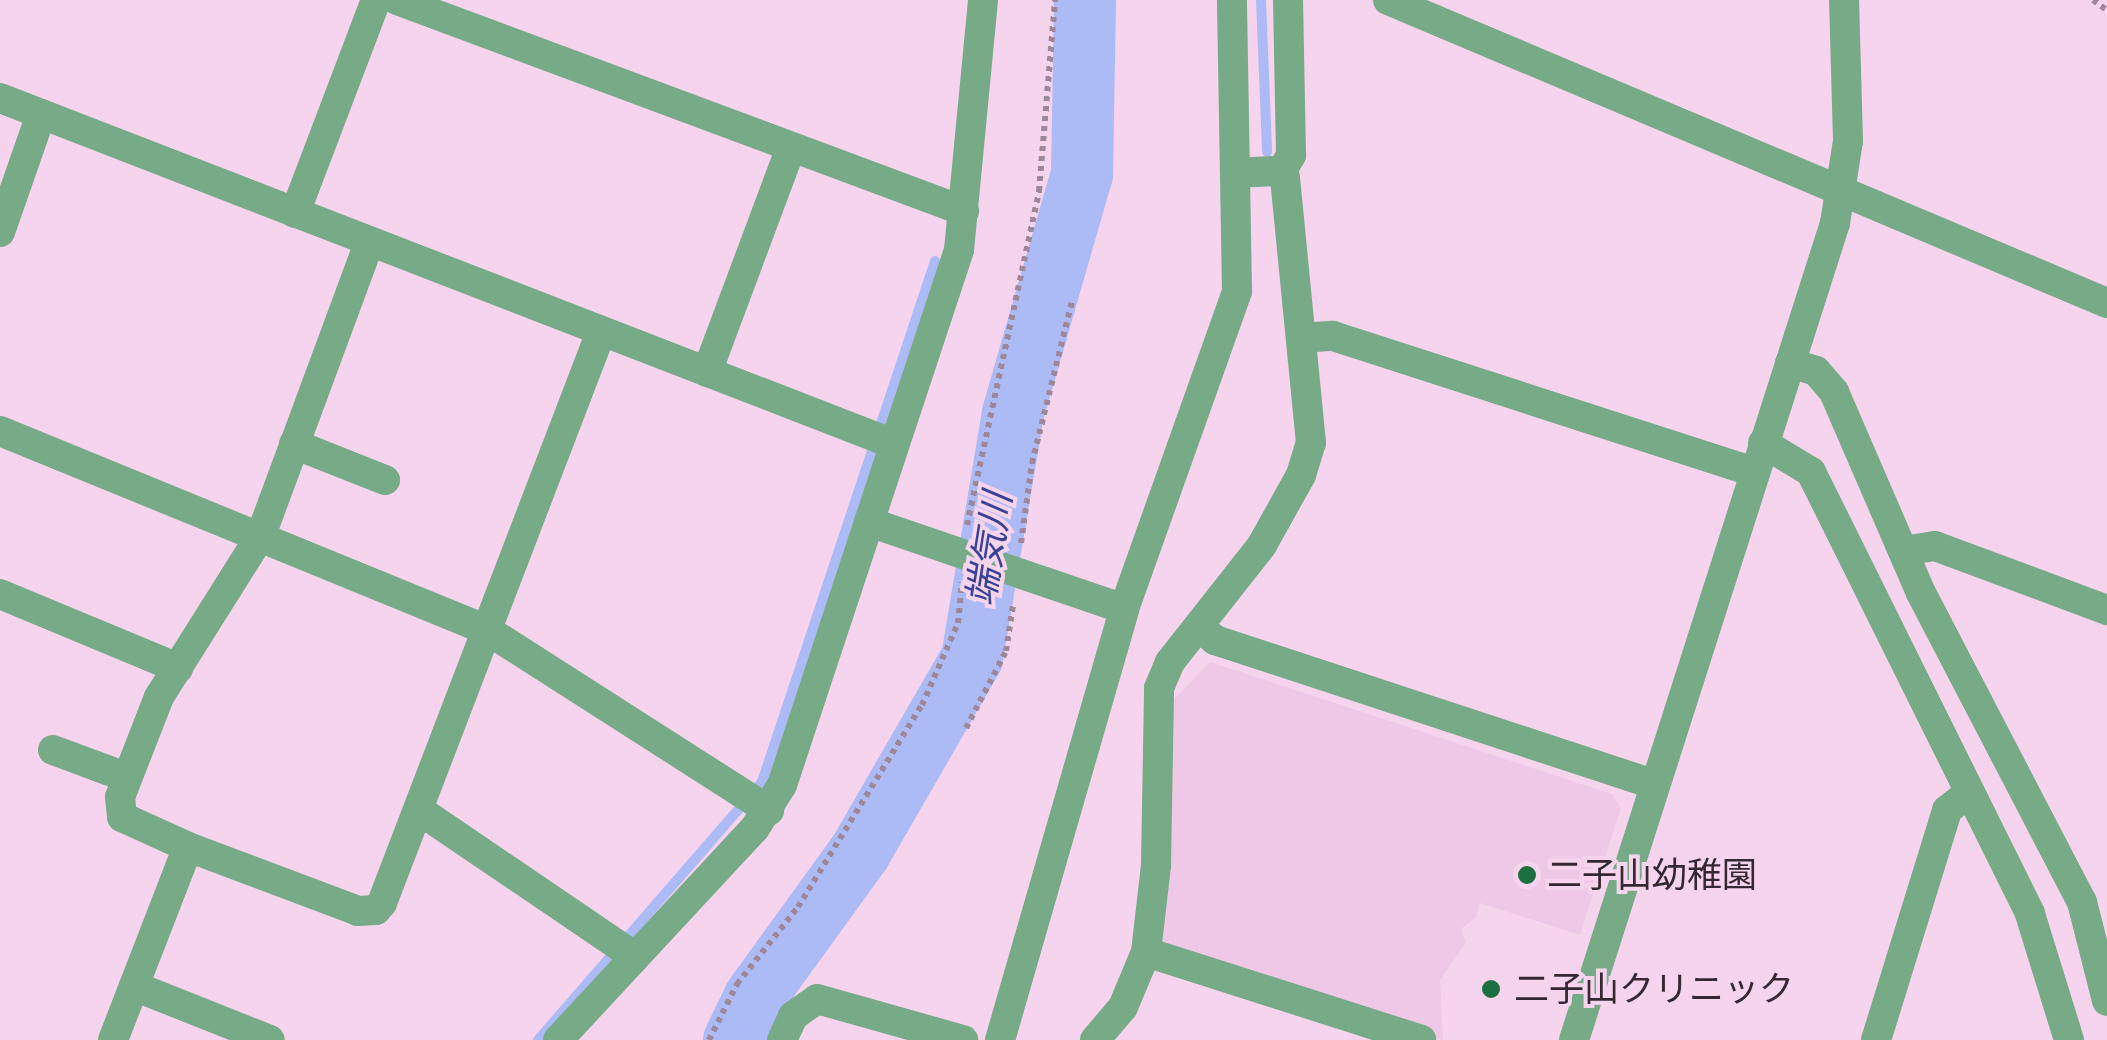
<!DOCTYPE html>
<meta charset="utf-8">
<style>
body{margin:0}
#map{position:relative;width:2107px;height:1040px;overflow:hidden;background:#f6d4ee;font-family:"Zilla Slab","Noto Sans JP",serif}
div>[style]{position:absolute}
[style*='--x']{left:calc(var(--x)*1px);top:calc(var(--y)*1px);width:calc(var(--w)*1px);rotate:calc(var(--a)*1deg)}
.built>*{inset:0;background:#f0c8e7}
.stream>*{height:10px;margin:-5px;padding:0 5px;transform-origin:5px;border-radius:5px;background:#acbaf6}
.river>*{height:62px;margin:-31px;padding:0 31px;transform-origin:31px;border-radius:31px;background:#acbaf6}
.path>*{height:6px;margin-top:-3px;transform-origin:0;background:repeating-linear-gradient(90deg,#9f879a 0 5px,transparent 0 10px)}
.minor>*{height:30px;margin:-15px;padding:0 15px;transform-origin:15px;border-radius:15px;background:#77aa87}
.dots>*{width:28px;height:28px;translate:-50% -50%;box-sizing:border-box;border:5px solid #f6d4ee;border-radius:50%}
span{translate:-50% -50%;white-space:nowrap;text-align:center;line-height:1.15;-webkit-text-stroke:8px #f6d4ee;paint-order:stroke}
.poi-label{font-size:35px;color:#352832}
.left{translate:0 -50%;text-align:left}
.water-label{font-size:38px;color:#384296;font-style:italic}
</style>
<div id="map">
<div class="built">
<div style="clip-path:polygon(1210px 662px,1612px 794px,1621px 808px,1580px 935px,1480px 903px,1476px 917px,1461px 929px,1466px 942px,1440px 980px,1443px 1040px,1171px 955px,1156px 940px,1173px 700px)"></div>
</div>
<div class="stream">
<div style="--x:1261;--y:0;--w:152;--a:87.7"></div>
<div style="--x:538;--y:1040;--w:342;--a:-49"></div>
<div style="--x:762;--y:782;--w:549;--a:-71.63"></div>
</div>
<div class="river">
<div style="--x:734;--y:1040;--w:48;--a:-64"></div>
<div style="--x:755;--y:997;--w:179;--a:-54.1"></div>
<div style="--x:860;--y:852;--w:224;--a:-60"></div>
<div style="--x:972;--y:658;--w:248;--a:-80.5"></div>
<div style="--x:1013;--y:413;--w:249;--a:-73.9"></div>
<div style="--x:1082;--y:174;--w:174;--a:-89"></div>
</div>
<div class="path">
<div style="--x:2093;--y:0;--w:17;--a:36"></div>
<div style="--x:967;--y:525;--w:342;--a:-77.8"></div>
<div style="--x:1039;--y:191;--w:192;--a:-85.2"></div>
<div style="--x:1021;--y:543;--w:81;--a:-82.2"></div>
<div style="--x:1032;--y:463;--w:167;--a:-76.1"></div>
<div style="--x:966;--y:728;--w:87;--a:-62.5"></div>
<div style="--x:1006;--y:651;--w:47;--a:-81.3"></div>
<div style="--x:709;--y:1040;--w:63;--a:-63.4"></div>
<div style="--x:737;--y:984;--w:98;--a:-51.6"></div>
<div style="--x:798;--y:907;--w:237;--a:-58.5"></div>
<div style="--x:922;--y:705;--w:90;--a:-66.3"></div>
<div style="--x:958;--y:623;--w:41;--a:-84.4"></div>
</div>
<div class="minor">
<div style="--x:397;--y:0;--w:605;--a:20.41"></div>
<div style="--x:1388;--y:0;--w:780;--a:22.85"></div>
<div style="--x:0;--y:98;--w:959;--a:21.16"></div>
<div style="--x:1281;--y:173;--w:21;--a:-61"></div>
<div style="--x:1291;--y:155;--w:155;--a:-91.1"></div>
<div style="--x:295;--y:213;--w:228;--a:-69.2"></div>
<div style="--x:0;--y:232;--w:125;--a:-70.8"></div>
<div style="--x:369;--y:243;--w:311;--a:110.3"></div>
<div style="--x:261;--y:535;--w:191;--a:122.2"></div>
<div style="--x:159;--y:697;--w:107;--a:111.3"></div>
<div style="--x:120;--y:797;--w:20;--a:84"></div>
<div style="--x:122;--y:817;--w:72;--a:24.4"></div>
<div style="--x:188;--y:847;--w:182;--a:20.6"></div>
<div style="--x:358;--y:911;--w:18;--a:-3"></div>
<div style="--x:376;--y:910;--w:9;--a:-49"></div>
<div style="--x:382;--y:903;--w:612;--a:-69.02"></div>
<div style="--x:1301;--y:338;--w:32;--a:-4"></div>
<div style="--x:1333;--y:336;--w:441;--a:17.9"></div>
<div style="--x:1790;--y:363;--w:27;--a:17"></div>
<div style="--x:1816;--y:371;--w:28;--a:49"></div>
<div style="--x:1834;--y:392;--w:217;--a:66.6"></div>
<div style="--x:1920;--y:591;--w:351;--a:62.5"></div>
<div style="--x:2082;--y:902;--w:102;--a:75.8"></div>
<div style="--x:707;--y:372;--w:237;--a:-69.5"></div>
<div style="--x:0;--y:431;--w:526;--a:22.23"></div>
<div style="--x:487;--y:630;--w:335;--a:32.6"></div>
<div style="--x:1763;--y:443;--w:56;--a:31.1"></div>
<div style="--x:1811;--y:472;--w:493;--a:63.6"></div>
<div style="--x:2030;--y:914;--w:132;--a:72.8"></div>
<div style="--x:294;--y:444;--w:98;--a:21.6"></div>
<div style="--x:869;--y:522;--w:269;--a:18.8"></div>
<div style="--x:1903;--y:551;--w:32;--a:-9"></div>
<div style="--x:1935;--y:546;--w:184;--a:20.4"></div>
<div style="--x:0;--y:594;--w:193;--a:22.6"></div>
<div style="--x:1200;--y:627;--w:20;--a:41"></div>
<div style="--x:1215;--y:640;--w:462;--a:18.2"></div>
<div style="--x:53;--y:750;--w:78;--a:20.3"></div>
<div style="--x:419;--y:810;--w:261;--a:34.2"></div>
<div style="--x:1146;--y:952;--w:289;--a:17.7"></div>
<div style="--x:134;--y:986;--w:146;--a:21.7"></div>
<div style="--x:113;--y:1040;--w:207;--a:-68.8"></div>
<div style="--x:558;--y:1040;--w:289;--a:-47.1"></div>
<div style="--x:755;--y:828;--w:51;--a:-57.9"></div>
<div style="--x:782;--y:785;--w:564;--a:-71.69"></div>
<div style="--x:959;--y:250;--w:251;--a:-84.5"></div>
<div style="--x:782;--y:1040;--w:26;--a:-65"></div>
<div style="--x:793;--y:1016;--w:29;--a:-35"></div>
<div style="--x:817;--y:999;--w:152;--a:15.7"></div>
<div style="--x:1000;--y:1040;--w:448;--a:-73.9"></div>
<div style="--x:1124;--y:609;--w:337;--a:-70.4"></div>
<div style="--x:1237;--y:291;--w:291;--a:-91"></div>
<div style="--x:1095;--y:1040;--w:43;--a:-49.7"></div>
<div style="--x:1123;--y:1007;--w:60;--a:-67.3"></div>
<div style="--x:1146;--y:952;--w:88;--a:-83.4"></div>
<div style="--x:1156;--y:865;--w:177;--a:-89"></div>
<div style="--x:1159;--y:688;--w:28;--a:-67"></div>
<div style="--x:1170;--y:662;--w:149;--a:-51.8"></div>
<div style="--x:1262;--y:545;--w:80;--a:-60.9"></div>
<div style="--x:1301;--y:475;--w:34;--a:-73"></div>
<div style="--x:1311;--y:443;--w:266;--a:-95.6"></div>
<div style="--x:1285;--y:178;--w:13;--a:-148"></div>
<div style="--x:1274;--y:171;--w:39;--a:177"></div>
<div style="--x:1574;--y:1040;--w:858;--a:-72.28"></div>
<div style="--x:1835;--y:223;--w:83;--a:-81"></div>
<div style="--x:1848;--y:141;--w:141;--a:-91.6"></div>
<div style="--x:1876;--y:1040;--w:241;--a:-72.8"></div>
<div style="--x:1947;--y:810;--w:24;--a:-38"></div>
</div>
<div class="dots">
<div style="left:1527px;top:875px;background:#1b6f40"></div>
<div style="left:1491px;top:989px;background:#1b6f40"></div>
</div>
<div class="poi-label">
<span class="left" style="left:1547px;top:875px">二子山幼稚園</span>
<span class="left" style="left:1514px;top:989px">二子山クリニック</span>
</div>
<div class="water-label">
<span style="left:990px;top:549px;rotate:-81deg">端気川</span>
</div>
</div>
